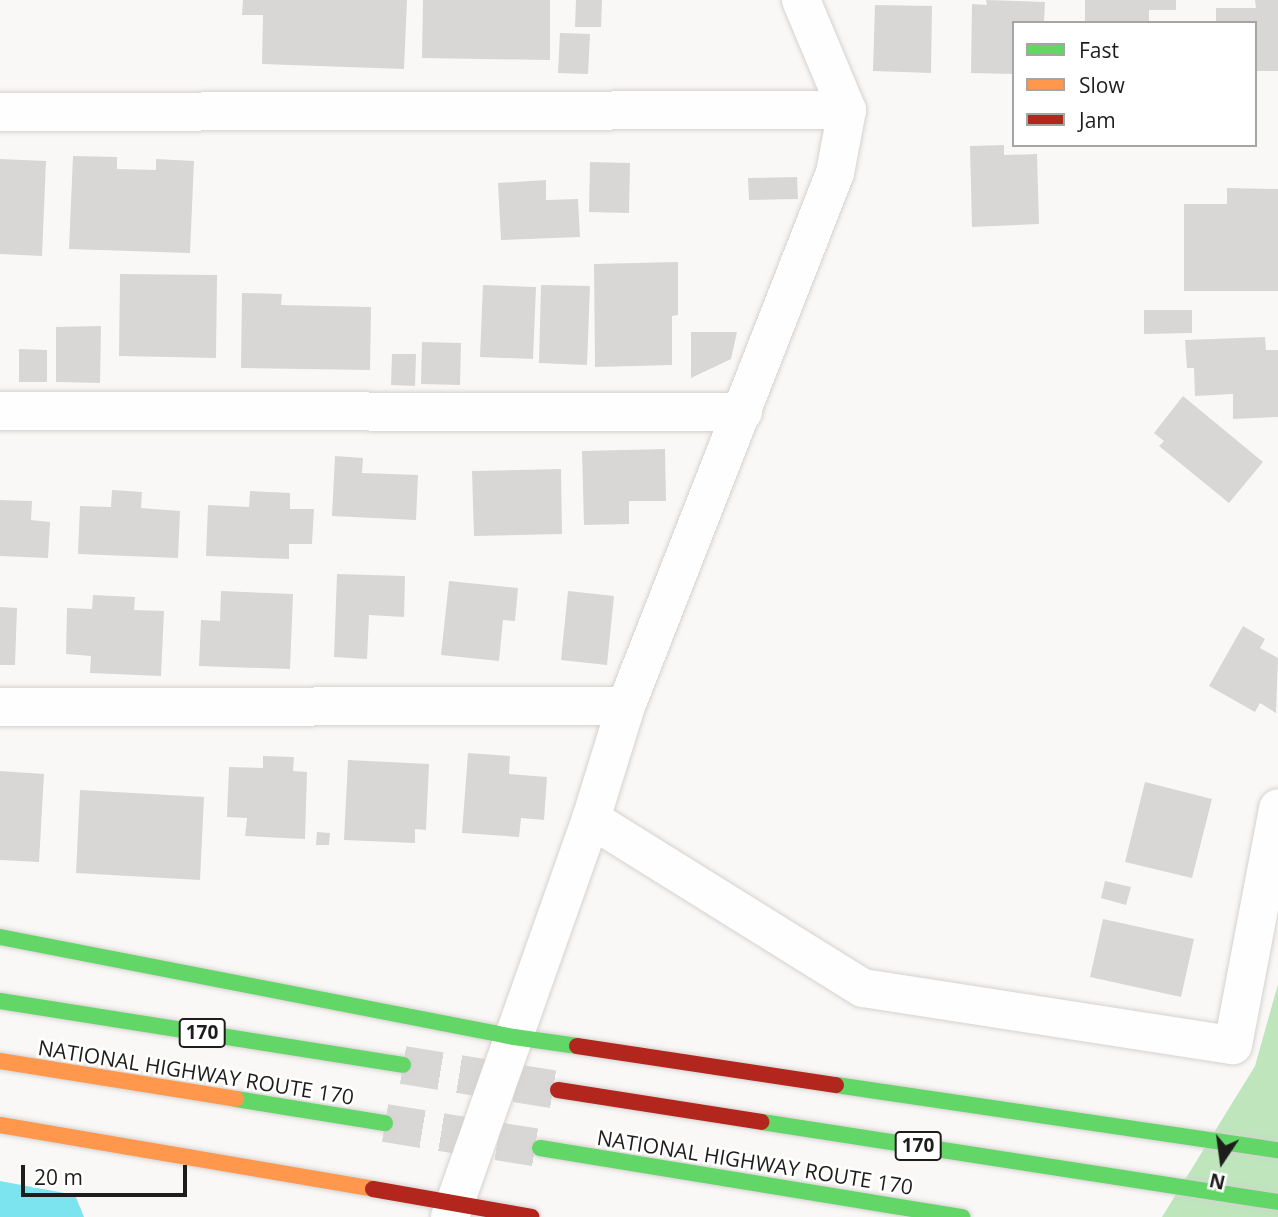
<!DOCTYPE html>
<style>
body{margin:0}
#map{position:relative;width:1278px;height:1217px;overflow:hidden;background:#faf8f6;font-family:"Open Sans",sans-serif}
div>[style]{position:absolute}
[style*='--x']{left:calc(var(--x)*1px);top:calc(var(--y)*1px);width:calc(var(--w)*1px);rotate:calc(var(--a)*1deg)}
.forest>*{inset:0;background:#bee5bc}
.water>*{inset:0;background:#7be4ee}
.building>*{inset:0;background:#d9d7d6}
.highway-tunnel>*{height:38px;margin-top:-19px;transform-origin:0;background:repeating-linear-gradient(90deg,#d9d7d5 0 38px,transparent 0 57px)}
.roads{filter:drop-shadow(0 0 2px #d4d2d0) drop-shadow(0 0 2px #d4d2d0)}
.street>*{height:38px;margin:-19px;padding:0 19px;transform-origin:19px;border-radius:19px;background:#fefefe}
.fast>*{height:16px;margin:-8px;padding:0 8px;transform-origin:8px;border-radius:8px;background:#63d668}
.slow>*{height:16px;margin:-8px;padding:0 8px;transform-origin:8px;border-radius:8px;background:#ff974d}
.jam>*{height:16px;margin:-8px;padding:0 8px;transform-origin:8px;border-radius:8px;background:#b3261e}
span{translate:-50% -50%;white-space:nowrap;text-align:center;line-height:1.15;-webkit-text-stroke:5px #fff;paint-order:stroke}
.shield-label span{padding:2px 5px;background:#fff;border:2px solid;border-radius:5px;-webkit-text-stroke-width:0}
.shield-label{font-size:19px;color:#1e1d1c;font-weight:700}
.street-label{font-size:21px;color:#1e1d1c}
.legend{position:absolute;left:1012px;top:21px;width:245px;height:126px;box-sizing:border-box;background:#fff;border:2px solid #a5a5a4;margin:0;padding:9px 12px;list-style:none;font-size:21px;color:#1e1d1c}
.legend li{display:flex;align-items:center;gap:14px;height:35px}
.legend b{width:35px;border:2px solid #a5a5a4}
.north{position:absolute;left:1187px;top:1126px;width:70px;height:70px;-webkit-text-stroke:5px #fff;paint-order:stroke;rotate:193deg;font-size:19px;font-weight:700;line-height:28px;text-align:center;color:#1e1d1c}
.north::after{content:'';display:block;margin:auto;width:24px;height:32px;background:#1e1d1c;clip-path:polygon(50% 0,100% 100%,50% 72%,0 100%)}
.scale{position:absolute;left:21px;top:1165px;width:166px;height:32px;box-sizing:border-box;border:4px solid #1e1d1c;border-top:0;padding-left:9px;font-size:21px;line-height:24px;white-space:nowrap;color:#1e1d1c;-webkit-text-stroke:5px #fff;paint-order:stroke}
</style>
<div id="map">
<div class="forest">
<div style="clip-path:polygon(1278px 984px,1278px 1217px,1162px 1217px,1255px 1066px)"></div>
</div>
<div class="water">
<div style="clip-path:polygon(0 1181px,75px 1195px,84px 1217px,0 1217px)"></div>
</div>
<div class="building">
<div style="clip-path:polygon(243px 0,407px 0,404px 69px,262px 64px,263px 15px,242px 15px)"></div>
<div style="clip-path:polygon(423px 0,550px 0,550px 60px,422px 58px)"></div>
<div style="clip-path:polygon(576px 0,602px 0,601px 27px,575px 27px)"></div>
<div style="clip-path:polygon(986px 0,1045px 2px,1044px 23px,1014px 23px,1014px 74px,971px 73px,972px 4px,987px 5px)"></div>
<div style="clip-path:polygon(1085px 0,1176px 0,1176px 10px,1149px 10px,1149px 23px,1085px 23px)"></div>
<div style="clip-path:polygon(1255px 0,1278px 0,1278px 71px,1255px 71px,1255px 23px,1216px 23px,1216px 8px,1256px 8px)"></div>
<div style="clip-path:polygon(875px 5px,932px 6px,931px 73px,873px 71px)"></div>
<div style="clip-path:polygon(560px 33px,590px 34px,588px 74px,558px 73px)"></div>
<div style="clip-path:polygon(1004px 145px,1004px 155px,1037px 154px,1039px 224px,972px 227px,970px 146px)"></div>
<div style="clip-path:polygon(73px 156px,117px 157px,117px 169px,156px 170px,156px 159px,194px 161px,190px 253px,69px 249px)"></div>
<div style="clip-path:polygon(0 159px,46px 161px,42px 256px,0 254px)"></div>
<div style="clip-path:polygon(590px 162px,630px 163px,629px 213px,589px 212px)"></div>
<div style="clip-path:polygon(797px 177px,798px 199px,749px 200px,748px 178px)"></div>
<div style="clip-path:polygon(546px 180px,546px 200px,578px 199px,580px 237px,501px 240px,498px 183px)"></div>
<div style="clip-path:polygon(1227px 188px,1278px 189px,1278px 291px,1184px 291px,1184px 204px,1227px 204px)"></div>
<div style="clip-path:polygon(678px 262px,678px 315px,672px 316px,672px 365px,595px 367px,594px 264px)"></div>
<div style="clip-path:polygon(120px 274px,217px 275px,216px 358px,119px 356px)"></div>
<div style="clip-path:polygon(483px 285px,536px 287px,533px 359px,480px 357px)"></div>
<div style="clip-path:polygon(541px 285px,590px 286px,587px 365px,539px 363px)"></div>
<div style="clip-path:polygon(242px 293px,282px 294px,281px 305px,371px 307px,370px 370px,241px 368px)"></div>
<div style="clip-path:polygon(1144px 310px,1192px 310px,1192px 333px,1144px 334px)"></div>
<div style="clip-path:polygon(101px 326px,100px 383px,56px 382px,56px 327px)"></div>
<div style="clip-path:polygon(691px 332px,737px 332px,731px 359px,691px 378px)"></div>
<div style="clip-path:polygon(1265px 337px,1266px 350px,1278px 350px,1278px 417px,1233px 419px,1233px 394px,1195px 396px,1194px 368px,1187px 368px,1185px 340px)"></div>
<div style="clip-path:polygon(422px 342px,461px 343px,460px 385px,421px 384px)"></div>
<div style="clip-path:polygon(19px 349px,47px 350px,47px 382px,19px 382px)"></div>
<div style="clip-path:polygon(392px 354px,416px 354px,415px 386px,391px 385px)"></div>
<div style="clip-path:polygon(1183px 396px,1263px 462px,1229px 503px,1159px 446px,1164px 441px,1154px 433px)"></div>
<div style="clip-path:polygon(665px 449px,666px 501px,629px 501px,629px 524px,584px 525px,582px 451px)"></div>
<div style="clip-path:polygon(335px 456px,363px 458px,362px 473px,418px 475px,416px 520px,332px 516px)"></div>
<div style="clip-path:polygon(561px 469px,562px 534px,474px 536px,472px 471px)"></div>
<div style="clip-path:polygon(112px 490px,142px 492px,141px 508px,180px 511px,178px 558px,78px 554px,80px 506px,111px 507px)"></div>
<div style="clip-path:polygon(250px 491px,290px 493px,290px 509px,314px 509px,312px 544px,289px 544px,289px 559px,206px 556px,208px 505px,249px 507px)"></div>
<div style="clip-path:polygon(0 500px,32px 501px,31px 520px,50px 522px,48px 558px,0 556px)"></div>
<div style="clip-path:polygon(337px 574px,405px 576px,404px 617px,369px 615px,367px 659px,334px 657px)"></div>
<div style="clip-path:polygon(449px 581px,518px 588px,515px 621px,503px 620px,499px 661px,441px 655px)"></div>
<div style="clip-path:polygon(221px 591px,293px 594px,290px 669px,199px 666px,201px 620px,220px 621px)"></div>
<div style="clip-path:polygon(568px 591px,614px 596px,607px 665px,561px 660px)"></div>
<div style="clip-path:polygon(93px 595px,135px 597px,134px 610px,164px 611px,161px 676px,90px 673px,91px 656px,66px 654px,67px 608px,92px 609px)"></div>
<div style="clip-path:polygon(0 607px,17px 608px,15px 665px,0 665px)"></div>
<div style="clip-path:polygon(1243px 626px,1265px 639px,1260px 648px,1278px 658px,1276px 713px,1260px 703px,1255px 712px,1209px 686px)"></div>
<div style="clip-path:polygon(468px 753px,510px 756px,509px 774px,547px 777px,544px 820px,521px 818px,519px 837px,462px 833px)"></div>
<div style="clip-path:polygon(263px 756px,294px 757px,293px 771px,307px 772px,305px 839px,245px 836px,247px 818px,227px 817px,229px 767px,263px 768px)"></div>
<div style="clip-path:polygon(348px 760px,429px 764px,426px 830px,415px 829px,415px 843px,344px 840px)"></div>
<div style="clip-path:polygon(0 771px,44px 774px,39px 862px,0 860px)"></div>
<div style="clip-path:polygon(1145px 782px,1212px 799px,1192px 878px,1125px 862px)"></div>
<div style="clip-path:polygon(80px 790px,204px 797px,200px 880px,76px 873px)"></div>
<div style="clip-path:polygon(317px 832px,330px 833px,329px 845px,316px 845px)"></div>
<div style="clip-path:polygon(1105px 881px,1131px 887px,1126px 905px,1101px 898px)"></div>
<div style="clip-path:polygon(1103px 919px,1194px 939px,1181px 997px,1090px 977px)"></div>
</div>
<div class="highway-tunnel">
<div style="--x:403;--y:1065;--w:157;--a:9.2"></div>
<div style="--x:385;--y:1123;--w:157;--a:9.2"></div>
</div>
<div class="roads">
<div class="street">
<div style="--x:0;--y:112;--w:847;--a:-0.14"></div>
<div style="--x:0;--y:411;--w:743;--a:0.08"></div>
<div style="--x:0;--y:707;--w:626;--a:-0.09"></div>
<div style="--x:591;--y:819;--w:320;--a:31.9"></div>
<div style="--x:863;--y:988;--w:374;--a:8.8"></div>
<div style="--x:1233;--y:1045;--w:241;--a:-79.2"></div>
<div style="--x:450;--y:1217;--w:422;--a:-70.5"></div>
<div style="--x:591;--y:819;--w:118;--a:-72.8"></div>
<div style="--x:626;--y:706;--w:573;--a:-68.59"></div>
<div style="--x:835;--y:173;--w:64;--a:-79.2"></div>
<div style="--x:847;--y:110;--w:119;--a:-112.7"></div>
</div>
<div class="fast">
<div style="--x:0;--y:937;--w:524;--a:11.01"></div>
<div style="--x:514;--y:1037;--w:64;--a:8.1"></div>
<div style="--x:0;--y:1001;--w:408;--a:9"></div>
<div style="--x:836;--y:1085;--w:447;--a:8.4"></div>
<div style="--x:236;--y:1099;--w:151;--a:9.2"></div>
<div style="--x:762;--y:1122;--w:522;--a:8.81"></div>
<div style="--x:540;--y:1148;--w:428;--a:9.3"></div>
</div>
<div class="slow">
<div style="--x:0;--y:1061;--w:239;--a:9.1"></div>
<div style="--x:0;--y:1125;--w:378;--a:9.7"></div>
</div>
<div class="jam">
<div style="--x:577;--y:1046;--w:262;--a:8.6"></div>
<div style="--x:558;--y:1090;--w:206;--a:8.9"></div>
<div style="--x:373;--y:1189;--w:161;--a:10"></div>
</div>
</div>
<div class="shield-label">
<span style="left:202px;top:1033px">170</span>
<span style="left:918px;top:1146px">170</span>
</div>
<div class="street-label">
<span style="left:196px;top:1072px;rotate:9deg">NATIONAL HIGHWAY ROUTE 170</span>
<span style="left:755px;top:1162px;rotate:9deg">NATIONAL HIGHWAY ROUTE 170</span>
</div>
<ul class="legend">
<li><b style="height:9px;background:#63d668"></b>Fast</li>
<li><b style="height:9px;background:#ff974d"></b>Slow</li>
<li><b style="height:9px;background:#b3261e"></b>Jam</li>
</ul>
<div class="north">N</div>
<div class="scale">20 m</div>
</div>
